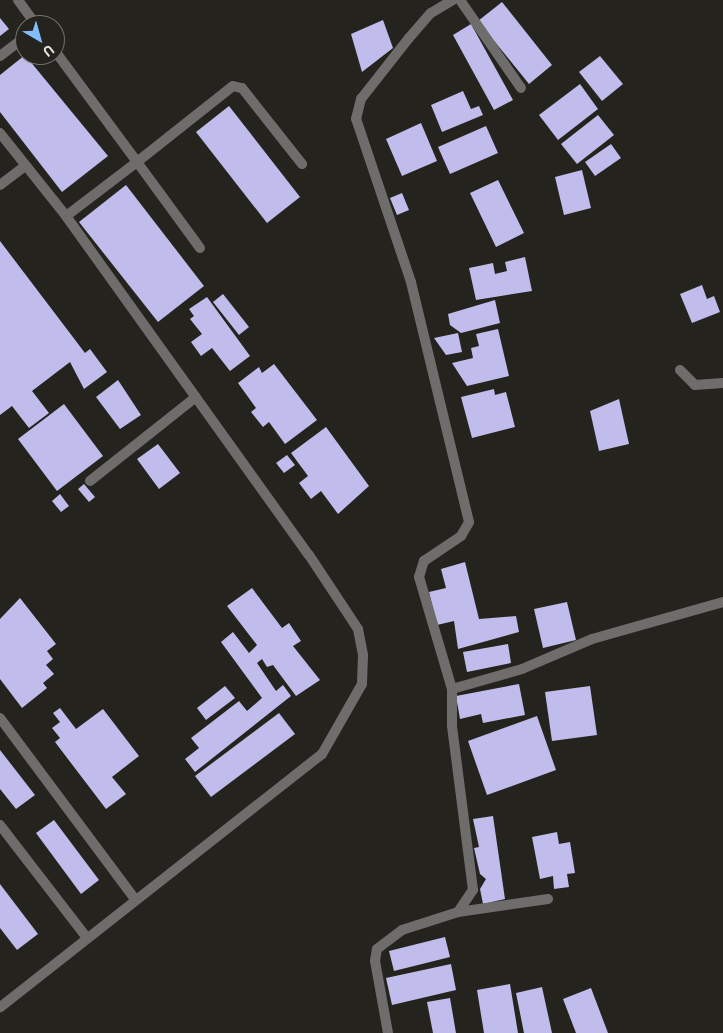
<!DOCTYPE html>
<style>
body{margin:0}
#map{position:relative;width:723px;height:1033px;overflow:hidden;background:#25231e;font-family:Ubuntu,sans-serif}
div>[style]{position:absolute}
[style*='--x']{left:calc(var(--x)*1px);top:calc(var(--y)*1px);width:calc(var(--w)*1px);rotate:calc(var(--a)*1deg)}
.building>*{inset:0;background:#c0bcec}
.lane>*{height:10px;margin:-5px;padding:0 5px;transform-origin:5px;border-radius:5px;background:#6e6d6b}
.street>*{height:10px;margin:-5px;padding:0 5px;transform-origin:5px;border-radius:5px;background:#6e6d6b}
span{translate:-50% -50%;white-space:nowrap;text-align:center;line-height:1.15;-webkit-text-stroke:5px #25231e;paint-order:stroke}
.north{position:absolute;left:15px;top:15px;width:50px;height:50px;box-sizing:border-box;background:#25231e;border:1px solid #73716c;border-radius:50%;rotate:142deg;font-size:14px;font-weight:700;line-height:20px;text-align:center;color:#e7e6e2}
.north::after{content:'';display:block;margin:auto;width:18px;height:22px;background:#82bcfa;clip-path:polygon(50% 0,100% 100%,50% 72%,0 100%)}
</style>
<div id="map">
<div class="building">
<div style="clip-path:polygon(502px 2px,552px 65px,529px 84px,478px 21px)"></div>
<div style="clip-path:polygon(0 18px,9px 29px,0 36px)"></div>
<div style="clip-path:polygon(383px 20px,393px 48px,362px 72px,351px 34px)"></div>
<div style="clip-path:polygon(471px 24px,513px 100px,494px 110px,453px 35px)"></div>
<div style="clip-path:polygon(25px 55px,108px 156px,62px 192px,0 112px,0 75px)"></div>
<div style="clip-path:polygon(600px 56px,623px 84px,602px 101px,579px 72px)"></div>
<div style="clip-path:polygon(580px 84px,598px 109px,558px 140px,539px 115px)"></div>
<div style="clip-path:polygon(463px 91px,471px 109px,479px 106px,483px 115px,442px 132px,431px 105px)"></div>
<div style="clip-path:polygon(229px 106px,300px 197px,267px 223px,196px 132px)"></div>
<div style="clip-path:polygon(598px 115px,614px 135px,577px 164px,561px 144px)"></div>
<div style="clip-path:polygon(421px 123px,437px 161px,402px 176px,386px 139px)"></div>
<div style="clip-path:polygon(486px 126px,498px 153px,450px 174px,438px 147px)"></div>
<div style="clip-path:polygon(611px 144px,621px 158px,595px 176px,585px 162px)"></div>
<div style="clip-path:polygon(582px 170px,591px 208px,564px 215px,555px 177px)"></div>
<div style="clip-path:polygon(498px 180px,524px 233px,496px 247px,470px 193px)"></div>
<div style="clip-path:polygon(126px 185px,204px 286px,158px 322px,79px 222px)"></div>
<div style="clip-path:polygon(402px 193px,409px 210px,397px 215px,390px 198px)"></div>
<div style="clip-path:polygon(0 241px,85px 353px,90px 349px,107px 372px,84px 389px,70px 362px,32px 391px,49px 413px,29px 428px,12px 406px,0 415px)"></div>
<div style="clip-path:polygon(525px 257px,532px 291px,476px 300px,469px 268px,493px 263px,495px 274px,507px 271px,505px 262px)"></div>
<div style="clip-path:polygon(702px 285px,707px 299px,714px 296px,720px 312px,692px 323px,680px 294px)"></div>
<div style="clip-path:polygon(223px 294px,249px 327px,239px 335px,213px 302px)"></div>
<div style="clip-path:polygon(207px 297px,250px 356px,230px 371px,212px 348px,201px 356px,191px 342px,202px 334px,190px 319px,194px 316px,189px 309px)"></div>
<div style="clip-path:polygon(495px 300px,500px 323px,461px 333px,450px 325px,448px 314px)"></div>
<div style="clip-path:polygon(498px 329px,509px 376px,467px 386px,452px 363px,473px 358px,471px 348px,479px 346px,476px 334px)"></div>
<div style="clip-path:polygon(458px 333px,462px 352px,446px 355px,434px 338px)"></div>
<div style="clip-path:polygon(274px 364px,317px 420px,285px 444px,269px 422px,263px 427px,251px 412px,256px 408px,238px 383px,259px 367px,262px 373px)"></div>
<div style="clip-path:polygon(118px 380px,141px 415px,120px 429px,96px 397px)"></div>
<div style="clip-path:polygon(494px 389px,495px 395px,506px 392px,515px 427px,472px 438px,461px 397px)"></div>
<div style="clip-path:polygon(619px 399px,629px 444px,599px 451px,590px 411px)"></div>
<div style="clip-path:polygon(64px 404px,103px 456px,57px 491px,18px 439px)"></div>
<div style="clip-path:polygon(326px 427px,369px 486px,338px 514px,321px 491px,311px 499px,299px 483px,308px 476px,291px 453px)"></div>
<div style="clip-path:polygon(158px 444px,180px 473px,159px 489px,137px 459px)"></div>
<div style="clip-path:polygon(287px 455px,295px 465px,284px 473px,276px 463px)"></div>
<div style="clip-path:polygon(84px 484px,95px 497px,89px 502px,78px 489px)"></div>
<div style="clip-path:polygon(60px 494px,69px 506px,61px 512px,52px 501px)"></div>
<div style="clip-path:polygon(465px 562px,479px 619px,516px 616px,519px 632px,458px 649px,454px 621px,437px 625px,429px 592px,446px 588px,441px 569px)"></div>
<div style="clip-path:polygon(252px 588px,282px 628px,289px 623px,301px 641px,293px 646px,320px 680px,296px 696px,273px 665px,267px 667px,262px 659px,257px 663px,276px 691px,283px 685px,291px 696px,195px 772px,185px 759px,199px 748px,191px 738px,239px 701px,247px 711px,262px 698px,221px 642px,233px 632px,249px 653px,257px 645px,227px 606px)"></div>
<div style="clip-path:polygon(20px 598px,56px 644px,47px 651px,53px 659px,46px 665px,54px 674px,43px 683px,47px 688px,22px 708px,0 679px,0 619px)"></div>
<div style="clip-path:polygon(567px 602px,576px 640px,543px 648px,534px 609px)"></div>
<div style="clip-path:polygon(508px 644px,511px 663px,467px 672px,463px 652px)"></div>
<div style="clip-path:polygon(519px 684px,525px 715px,483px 723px,481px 714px,460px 719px,456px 696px)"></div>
<div style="clip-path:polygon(225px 686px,235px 698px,206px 720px,197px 708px)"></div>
<div style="clip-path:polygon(590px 686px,597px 735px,552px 741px,545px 692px)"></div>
<div style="clip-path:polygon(60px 708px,76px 729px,103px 709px,139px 756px,112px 777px,126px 794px,106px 809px,55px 742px,60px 738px,52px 728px,60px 722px,53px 713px)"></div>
<div style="clip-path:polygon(279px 713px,295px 734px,211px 797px,195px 776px)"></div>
<div style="clip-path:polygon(537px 716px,556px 770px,487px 795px,468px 741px)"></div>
<div style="clip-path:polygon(0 750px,35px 795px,16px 809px,0 789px)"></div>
<div style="clip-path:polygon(493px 816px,505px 899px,483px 904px,480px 889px,486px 879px,480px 874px,474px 848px,479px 847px,473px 819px)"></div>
<div style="clip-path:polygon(54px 820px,99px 880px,81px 894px,36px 833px)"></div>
<div style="clip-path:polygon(557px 832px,559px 844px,570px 842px,575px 873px,567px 874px,569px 887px,554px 889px,553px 876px,540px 879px,532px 837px)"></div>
<div style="clip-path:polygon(0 884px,38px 934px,17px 950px,0 928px)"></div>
<div style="clip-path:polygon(445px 937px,450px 957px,394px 971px,389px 951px)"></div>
<div style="clip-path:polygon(451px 964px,456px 990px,392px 1005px,386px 978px)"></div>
<div style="clip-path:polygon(510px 984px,518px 1033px,484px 1033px,477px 990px)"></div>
<div style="clip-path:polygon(542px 987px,552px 1033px,524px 1033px,516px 993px)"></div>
<div style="clip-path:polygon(591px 988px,608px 1033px,576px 1033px,563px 999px)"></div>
<div style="clip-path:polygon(450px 998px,456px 1033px,433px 1033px,427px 1002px)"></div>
</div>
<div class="lane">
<div style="--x:18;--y:0;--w:31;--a:54"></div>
<div style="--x:55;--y:51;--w:138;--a:53.5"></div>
<div style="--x:137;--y:162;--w:89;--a:142.7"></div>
<div style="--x:0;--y:56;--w:31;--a:-37"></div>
<div style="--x:0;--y:133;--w:106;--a:51.5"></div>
<div style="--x:66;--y:216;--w:417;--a:54.4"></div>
<div style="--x:309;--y:555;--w:89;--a:56.5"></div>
<div style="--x:358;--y:629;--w:26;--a:79"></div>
<div style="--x:363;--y:655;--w:29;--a:92"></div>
<div style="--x:362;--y:684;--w:81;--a:119.7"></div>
<div style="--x:322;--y:754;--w:410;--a:141.8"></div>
<div style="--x:0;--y:185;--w:31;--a:-37"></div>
<div style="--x:200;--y:248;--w:107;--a:-126.2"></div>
<div style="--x:137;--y:162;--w:122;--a:-38.4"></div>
<div style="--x:233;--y:86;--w:9;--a:13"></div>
<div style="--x:242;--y:88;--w:97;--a:51.7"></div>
<div style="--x:90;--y:481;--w:135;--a:-38.4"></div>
<div style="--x:0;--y:718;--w:226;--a:53.3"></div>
<div style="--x:0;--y:825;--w:143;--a:52.4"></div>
</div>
<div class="street">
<div style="--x:460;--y:0;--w:107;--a:55.3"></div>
<div style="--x:680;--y:370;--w:21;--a:45"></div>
<div style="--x:695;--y:385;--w:28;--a:-4"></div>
<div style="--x:452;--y:689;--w:73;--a:-15.9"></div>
<div style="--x:522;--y:669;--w:76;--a:-23.2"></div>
<div style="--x:592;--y:639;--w:136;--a:-15.8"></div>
<div style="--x:458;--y:912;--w:91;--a:-8.2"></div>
<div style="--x:388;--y:1033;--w:73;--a:-100.2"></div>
<div style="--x:375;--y:961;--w:12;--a:-81"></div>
<div style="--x:377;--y:949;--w:31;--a:-37"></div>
<div style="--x:402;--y:930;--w:59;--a:-17.8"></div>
<div style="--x:458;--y:912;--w:27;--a:-56"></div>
<div style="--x:473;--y:890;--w:165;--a:-97.3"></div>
<div style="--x:452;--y:726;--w:37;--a:-90"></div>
<div style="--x:452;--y:689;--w:117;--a:-106.4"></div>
<div style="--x:419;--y:577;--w:17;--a:-73"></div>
<div style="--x:424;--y:561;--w:45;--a:-34"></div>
<div style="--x:461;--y:536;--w:16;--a:-60"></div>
<div style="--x:469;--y:522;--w:247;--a:-103.6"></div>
<div style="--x:411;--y:282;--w:172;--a:-108.6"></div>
<div style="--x:356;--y:119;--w:21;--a:-76"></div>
<div style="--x:361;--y:99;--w:78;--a:-51.8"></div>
<div style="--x:409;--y:38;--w:33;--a:-49"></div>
<div style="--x:431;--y:13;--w:26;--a:-31"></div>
</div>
<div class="north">U</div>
</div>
